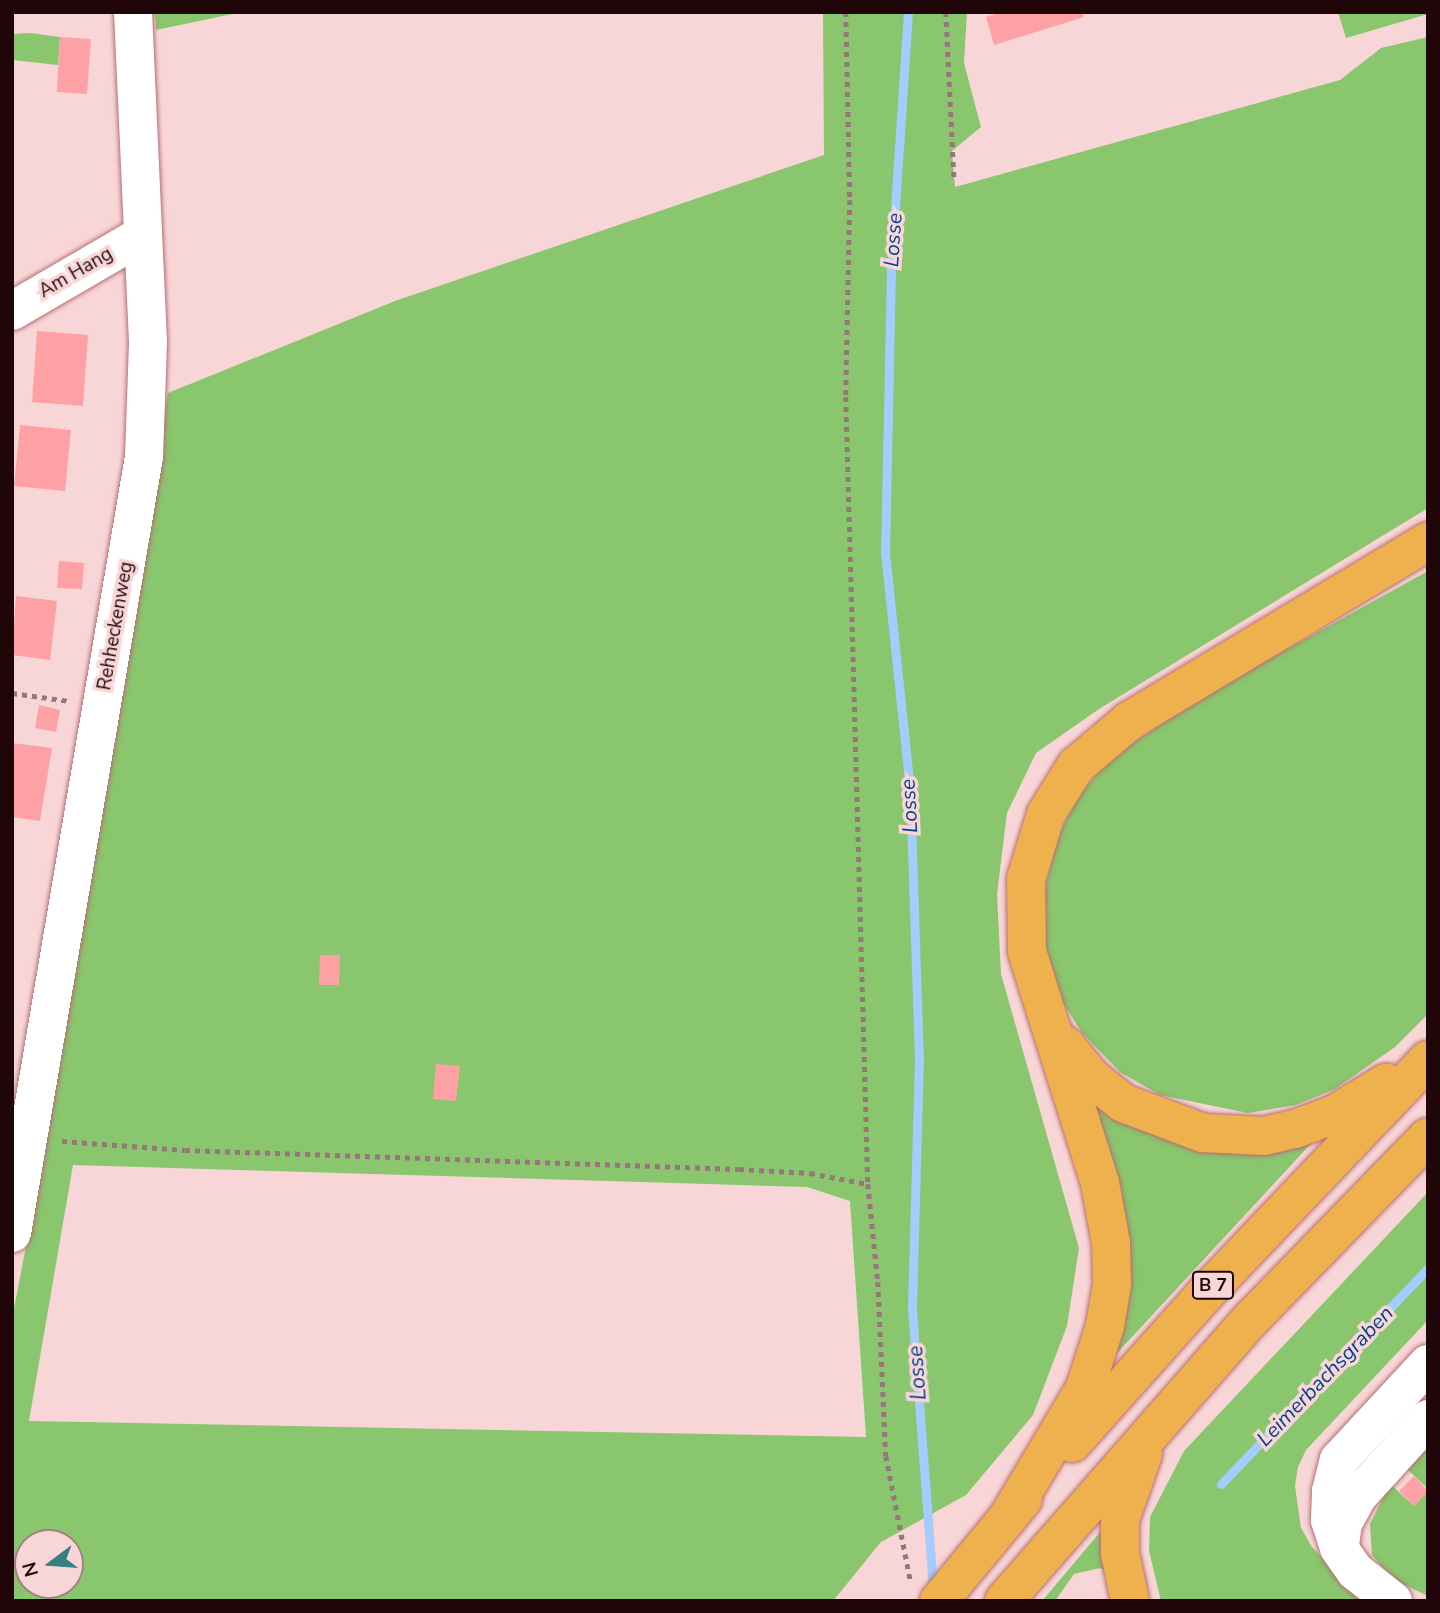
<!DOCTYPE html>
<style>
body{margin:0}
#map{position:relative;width:1440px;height:1613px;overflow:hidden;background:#f8d6d7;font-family:"Nunito Sans",sans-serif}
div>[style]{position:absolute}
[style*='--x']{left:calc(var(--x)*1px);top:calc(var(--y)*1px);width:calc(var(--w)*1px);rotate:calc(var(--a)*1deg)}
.green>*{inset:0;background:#89c66d}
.stream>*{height:9px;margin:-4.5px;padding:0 4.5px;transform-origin:4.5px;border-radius:4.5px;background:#a5cbff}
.building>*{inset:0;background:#fea1a5}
.path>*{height:4.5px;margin-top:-2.25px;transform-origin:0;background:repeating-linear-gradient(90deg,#967779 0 5px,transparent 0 10px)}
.roads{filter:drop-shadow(0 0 2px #b86d71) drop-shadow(0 0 2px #b86d71)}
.minor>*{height:38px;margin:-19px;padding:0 19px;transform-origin:19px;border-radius:19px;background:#fff}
.highway>*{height:38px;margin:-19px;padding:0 19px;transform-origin:19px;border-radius:19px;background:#efb14d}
span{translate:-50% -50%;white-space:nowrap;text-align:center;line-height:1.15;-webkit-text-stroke:7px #f8d6d7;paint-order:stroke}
.shield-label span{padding:2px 5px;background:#f8d6d7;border:2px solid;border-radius:5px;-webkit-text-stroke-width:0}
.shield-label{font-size:18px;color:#210609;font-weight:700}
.street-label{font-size:19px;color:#210609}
.water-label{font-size:21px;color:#02438c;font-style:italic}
.frame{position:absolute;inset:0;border:14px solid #210609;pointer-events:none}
.north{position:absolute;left:14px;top:1529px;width:70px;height:70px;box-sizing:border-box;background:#f8d6d7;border:2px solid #a28385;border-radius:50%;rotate:254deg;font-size:19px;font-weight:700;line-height:28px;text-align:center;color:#210609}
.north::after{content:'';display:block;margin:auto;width:24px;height:32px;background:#367f80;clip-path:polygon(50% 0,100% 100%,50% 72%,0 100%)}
</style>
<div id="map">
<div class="green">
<div style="clip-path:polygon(155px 12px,242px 12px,156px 30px)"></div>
<div style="clip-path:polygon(evenodd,823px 12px,967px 12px,964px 63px,981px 127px,952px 151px,955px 187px,1340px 80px,1381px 48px,1428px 37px,1428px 508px,1099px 709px,1036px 753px,1007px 813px,997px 894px,1001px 974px,1079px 1248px,1067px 1326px,1033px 1415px,966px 1495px,881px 1542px,833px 1601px,12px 1601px,12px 1319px,50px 1121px,168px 393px,395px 301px,824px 155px,823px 12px,73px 1165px,807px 1187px,850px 1201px,866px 1437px,29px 1421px,73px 1165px,823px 12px,28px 1543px,70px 1543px,70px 1585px,28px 1585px,28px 1543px)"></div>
<div style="clip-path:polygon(1338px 12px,1428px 12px,1428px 14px,1346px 38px)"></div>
<div style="clip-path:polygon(30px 33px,60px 37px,58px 65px,12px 60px,12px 34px)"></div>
<div style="clip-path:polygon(1428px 571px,1428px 1014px,1395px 1047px,1335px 1089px,1296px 1105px,1248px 1113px,1160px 1095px,1120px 1072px,1082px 1033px,1059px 996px,1045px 944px,1044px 891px,1058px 837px,1077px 798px,1108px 760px,1199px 698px)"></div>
<div style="clip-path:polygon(1068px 1064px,1107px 1096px,1319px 1135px,1107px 1364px,1113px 1311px)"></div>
<div style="clip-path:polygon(1428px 1192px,1428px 1320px,1306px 1450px,1298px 1467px,1295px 1486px,1301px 1528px,1312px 1547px,1362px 1601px,1161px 1601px,1149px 1551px,1150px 1517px,1184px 1451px)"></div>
<div style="clip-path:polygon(1428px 1445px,1428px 1489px,1406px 1468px)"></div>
<div style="clip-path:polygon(1390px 1484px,1414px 1506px,1428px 1491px,1428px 1596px,1394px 1580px,1372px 1555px,1370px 1524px)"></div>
<div style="clip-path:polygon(1112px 1518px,1107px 1571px,1100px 1568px,1074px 1574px,1055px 1601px,1042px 1601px)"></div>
</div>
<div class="stream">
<div style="--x:908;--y:12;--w:258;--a:93.8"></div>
<div style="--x:891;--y:269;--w:283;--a:91.2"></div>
<div style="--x:885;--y:552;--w:238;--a:84"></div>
<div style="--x:910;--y:789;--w:269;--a:88.1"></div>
<div style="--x:919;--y:1058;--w:251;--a:91.6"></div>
<div style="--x:912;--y:1309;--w:282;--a:85.7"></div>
<div style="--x:1221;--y:1484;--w:299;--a:-46.2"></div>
</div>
<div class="building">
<div style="clip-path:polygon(1002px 12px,1082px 12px,1084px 17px,994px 45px,986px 17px)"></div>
<div style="clip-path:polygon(60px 37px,91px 39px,87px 94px,57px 92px)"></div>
<div style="clip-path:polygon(37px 331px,88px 335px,83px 406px,32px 402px)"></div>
<div style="clip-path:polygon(20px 425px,71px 430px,65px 491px,14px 486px)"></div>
<div style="clip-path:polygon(59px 561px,84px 563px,82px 589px,57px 588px)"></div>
<div style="clip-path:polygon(16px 596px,57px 601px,50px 660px,12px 655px)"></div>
<div style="clip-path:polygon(39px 705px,60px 710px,56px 732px,35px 728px)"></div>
<div style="clip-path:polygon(12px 743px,52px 748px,40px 821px,12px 817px)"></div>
<div style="clip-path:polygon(320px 955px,340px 955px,339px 985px,319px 985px)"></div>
<div style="clip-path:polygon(436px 1064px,460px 1066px,456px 1101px,433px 1099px)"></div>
<div style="clip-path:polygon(1414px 1476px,1428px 1491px,1414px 1506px,1399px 1491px)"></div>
</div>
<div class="path">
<div style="--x:846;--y:12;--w:188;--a:88.8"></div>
<div style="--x:850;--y:200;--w:197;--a:91.2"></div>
<div style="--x:846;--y:397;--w:787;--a:88.4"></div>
<div style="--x:868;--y:1184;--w:99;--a:84.2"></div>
<div style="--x:878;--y:1282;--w:174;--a:87.4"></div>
<div style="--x:886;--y:1456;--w:129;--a:78.9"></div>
<div style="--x:946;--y:12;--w:165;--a:87.2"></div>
<div style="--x:12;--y:693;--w:59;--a:7.9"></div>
<div style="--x:62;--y:1141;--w:123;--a:4.2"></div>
<div style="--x:185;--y:1150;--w:554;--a:1.96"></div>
<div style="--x:739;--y:1169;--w:71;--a:3.2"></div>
<div style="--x:810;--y:1173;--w:59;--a:10.7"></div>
</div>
<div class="roads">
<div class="minor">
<div style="--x:12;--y:311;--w:149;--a:-30.2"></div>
<div style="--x:12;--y:1233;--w:787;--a:-80.35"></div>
<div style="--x:144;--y:457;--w:115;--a:-88"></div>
<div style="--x:148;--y:342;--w:330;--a:-92.6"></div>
<div style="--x:1340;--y:1546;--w:23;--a:-83"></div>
<div style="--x:1343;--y:1523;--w:31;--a:-61"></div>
<div style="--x:1358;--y:1496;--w:104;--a:-47.7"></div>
<div style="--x:1393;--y:1601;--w:48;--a:-141.7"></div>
<div style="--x:1355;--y:1571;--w:28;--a:-125"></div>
<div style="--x:1339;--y:1548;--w:29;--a:-108"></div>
<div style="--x:1330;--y:1520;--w:29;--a:-88"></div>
<div style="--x:1331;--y:1491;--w:32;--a:-76"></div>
<div style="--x:1339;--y:1460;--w:131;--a:-47.2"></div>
</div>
<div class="highway">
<div style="--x:1065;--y:1045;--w:41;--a:50.9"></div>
<div style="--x:1091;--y:1077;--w:41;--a:39.1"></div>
<div style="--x:1123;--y:1103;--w:85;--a:20.6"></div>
<div style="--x:1203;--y:1133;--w:61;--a:2.8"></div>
<div style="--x:1264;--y:1136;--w:32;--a:-13"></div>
<div style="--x:1295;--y:1129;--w:43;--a:-20.6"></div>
<div style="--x:1335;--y:1114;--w:60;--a:-31.3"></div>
<div style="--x:1072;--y:1443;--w:200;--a:-48.2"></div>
<div style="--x:1205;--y:1294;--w:323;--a:-46.4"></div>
<div style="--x:1007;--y:1519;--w:152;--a:-59.2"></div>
<div style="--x:1085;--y:1388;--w:65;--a:-72.1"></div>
<div style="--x:1105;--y:1326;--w:43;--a:-80.5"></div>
<div style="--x:1112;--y:1284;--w:41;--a:-91.4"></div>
<div style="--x:1111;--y:1243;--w:61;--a:-100.4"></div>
<div style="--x:1100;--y:1183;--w:243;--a:-107.5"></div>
<div style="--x:1027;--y:951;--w:72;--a:-90.8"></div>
<div style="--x:1026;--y:879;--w:68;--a:-72.9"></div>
<div style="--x:1046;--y:814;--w:57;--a:-58"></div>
<div style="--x:1076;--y:766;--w:70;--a:-40.3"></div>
<div style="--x:1129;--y:721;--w:349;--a:-31"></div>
<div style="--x:939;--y:1601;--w:132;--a:-50.5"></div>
<div style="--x:1004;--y:1601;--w:376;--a:-48.8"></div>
<div style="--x:1252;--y:1318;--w:252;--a:-45.8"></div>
<div style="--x:1130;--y:1601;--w:49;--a:-101.8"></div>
<div style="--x:1120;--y:1553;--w:33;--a:-90"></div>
<div style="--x:1120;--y:1520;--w:70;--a:-70.8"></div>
</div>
</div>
<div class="shield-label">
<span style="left:1213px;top:1285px">B 7</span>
</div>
<div class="street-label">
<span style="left:76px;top:273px;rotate:-30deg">Am Hang</span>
<span style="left:116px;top:626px;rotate:-80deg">Rehheckenweg</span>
</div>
<div class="water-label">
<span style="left:893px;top:240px;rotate:-86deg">Losse</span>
<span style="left:909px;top:806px;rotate:-93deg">Losse</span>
<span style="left:917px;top:1373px;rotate:-94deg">Losse</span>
<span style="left:1325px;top:1376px;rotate:-46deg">Leimerbachsgraben</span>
</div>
<div class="frame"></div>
<div class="north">N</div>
</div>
